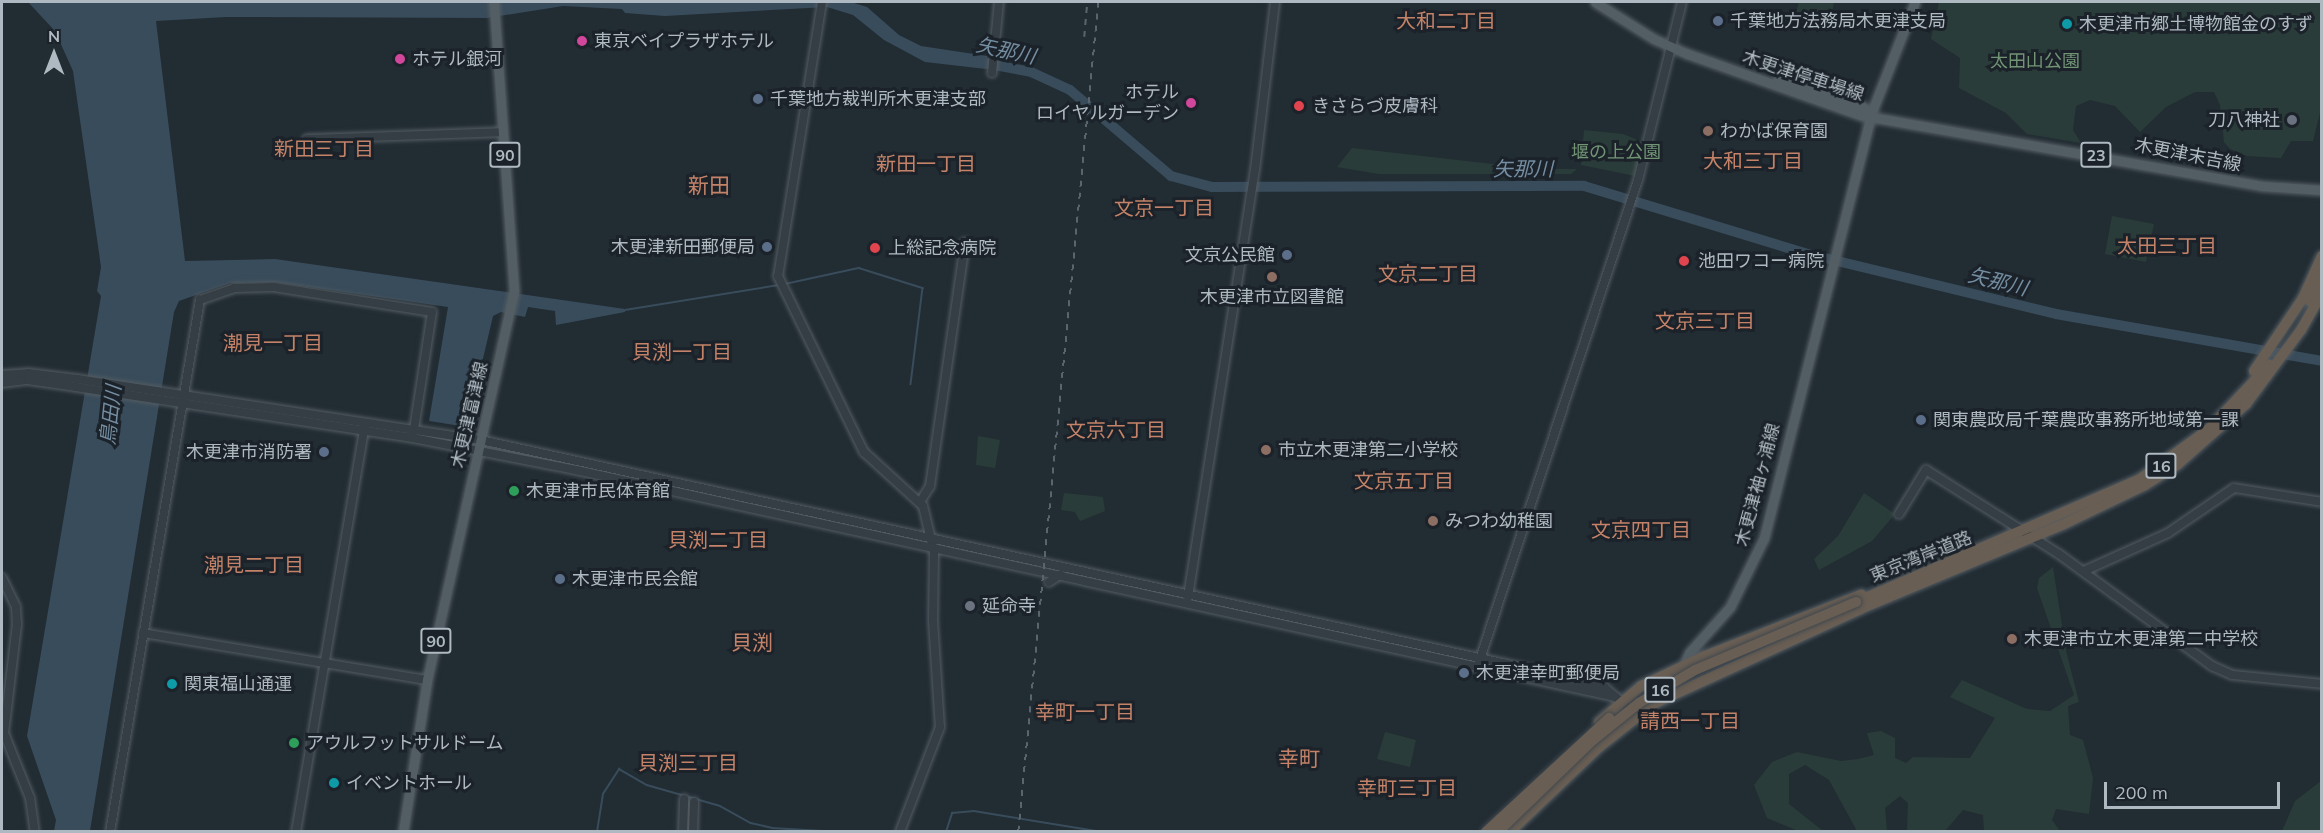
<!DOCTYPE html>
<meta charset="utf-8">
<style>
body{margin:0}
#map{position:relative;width:2323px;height:833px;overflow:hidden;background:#222c33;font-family:Mulish,"Noto Sans JP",sans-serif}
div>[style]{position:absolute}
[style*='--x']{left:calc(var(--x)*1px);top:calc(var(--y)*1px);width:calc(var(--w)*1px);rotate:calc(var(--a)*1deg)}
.green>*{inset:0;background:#2a3c39}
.water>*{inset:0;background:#394c5b}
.stream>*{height:1.5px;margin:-0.75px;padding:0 0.75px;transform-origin:0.75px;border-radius:0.75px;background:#394c5b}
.river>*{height:10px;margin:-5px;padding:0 5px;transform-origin:5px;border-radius:5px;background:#394c5b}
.roads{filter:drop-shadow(0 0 2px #535c62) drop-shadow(0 0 2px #535c62)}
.minor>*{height:8px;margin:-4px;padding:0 4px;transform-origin:4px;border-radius:4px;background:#353e44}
.major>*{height:9px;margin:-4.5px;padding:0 4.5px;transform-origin:4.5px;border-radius:4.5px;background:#535d64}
.highway>*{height:10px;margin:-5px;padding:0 5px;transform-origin:5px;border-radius:5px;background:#695e53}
.rail>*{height:1.5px;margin-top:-0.75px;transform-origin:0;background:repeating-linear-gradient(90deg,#5a646d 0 6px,transparent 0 12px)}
.bridges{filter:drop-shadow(0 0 2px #40484f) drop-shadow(0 0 2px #40484f)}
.highway-bridge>*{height:10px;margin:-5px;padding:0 5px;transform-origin:5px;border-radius:5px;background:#695e53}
.dots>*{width:16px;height:16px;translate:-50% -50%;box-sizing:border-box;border:3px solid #1b2229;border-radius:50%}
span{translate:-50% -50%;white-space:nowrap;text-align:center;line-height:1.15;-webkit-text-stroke:6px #1b2229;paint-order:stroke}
.shield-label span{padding:2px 4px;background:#1b2229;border:2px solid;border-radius:4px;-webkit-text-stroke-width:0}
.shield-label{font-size:16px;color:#afb9c1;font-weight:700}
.poi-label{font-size:18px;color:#afb9c1}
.left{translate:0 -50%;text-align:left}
.right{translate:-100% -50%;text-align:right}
.park-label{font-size:18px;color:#719475}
.street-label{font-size:18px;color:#afb9c1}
.neighbourhood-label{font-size:20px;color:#c48368}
.water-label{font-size:20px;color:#748da1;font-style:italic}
.quarter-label{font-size:21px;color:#c48368}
.frame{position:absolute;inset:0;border:3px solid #afb9c1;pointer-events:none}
.north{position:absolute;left:24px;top:24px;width:60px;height:60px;-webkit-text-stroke:4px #1b2229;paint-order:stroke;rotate:0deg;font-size:16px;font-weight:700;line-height:24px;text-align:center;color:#afb9c1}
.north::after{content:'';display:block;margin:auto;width:21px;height:27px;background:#afb9c1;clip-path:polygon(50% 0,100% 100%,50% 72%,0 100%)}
.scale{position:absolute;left:2104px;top:782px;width:176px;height:27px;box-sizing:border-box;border:3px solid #afb9c1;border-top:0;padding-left:8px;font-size:18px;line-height:21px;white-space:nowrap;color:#afb9c1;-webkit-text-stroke:4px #1b2229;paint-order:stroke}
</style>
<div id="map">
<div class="green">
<div style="clip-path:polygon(1799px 2px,1834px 2px,1831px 18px,1796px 12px)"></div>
<div style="clip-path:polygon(1939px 2px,2321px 2px,2322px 105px,2313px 141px,2291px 141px,2281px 158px,2247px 156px,2230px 149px,2224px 142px,2220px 105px,2214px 92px,2195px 92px,2166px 107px,2140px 132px,2115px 106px,2090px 100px,2076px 106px,2073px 130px,2081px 143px,2027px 134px,2006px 113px,1959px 88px,1960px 58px,1931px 39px)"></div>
<div style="clip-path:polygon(1584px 130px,1623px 134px,1645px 143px,1635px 176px,1581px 165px)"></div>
<div style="clip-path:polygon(1352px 148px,1537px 169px,1577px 169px,1571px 174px,1379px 174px,1337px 167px)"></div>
<div style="clip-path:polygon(2112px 216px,2154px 224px,2146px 262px,2105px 254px)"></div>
<div style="clip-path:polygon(978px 436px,1000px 440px,995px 468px,976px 465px)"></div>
<div style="clip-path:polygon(1064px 493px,1103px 497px,1105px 511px,1080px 521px,1075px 512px,1061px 510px)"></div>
<div style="clip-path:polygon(1864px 493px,1895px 514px,1872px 541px,1819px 570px,1814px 559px,1838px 536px)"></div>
<div style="clip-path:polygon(2053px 567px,2066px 651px,2079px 702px,2068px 706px,2070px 735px,2083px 740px,2093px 778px,2089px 814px,2056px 809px,2052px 820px,2060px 831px,1984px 832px,1983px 815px,1963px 810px,1945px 831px,1907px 831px,1908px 803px,1900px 796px,1885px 808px,1887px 831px,1857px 831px,1829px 780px,1805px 765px,1789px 774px,1789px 804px,1823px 831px,1798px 831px,1767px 818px,1754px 785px,1772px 762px,1797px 752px,1841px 761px,1858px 759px,1874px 755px,1867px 733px,1881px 731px,1895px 738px,1895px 758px,1906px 763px,1913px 757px,1970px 758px,1995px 718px,1950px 697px,1962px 680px,2027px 709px,2050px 711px,2074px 695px,2037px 588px,2039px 578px)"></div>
<div style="clip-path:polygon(1385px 732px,1416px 740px,1410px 767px,1377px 759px)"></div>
<div style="clip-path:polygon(2321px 781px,2321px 831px,2282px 831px,2295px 801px)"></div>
</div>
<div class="water">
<div style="clip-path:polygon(28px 2px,851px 2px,867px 7px,899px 35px,921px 46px,987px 56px,986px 69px,925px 62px,884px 40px,853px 15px,827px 7px,665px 16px,625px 13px,622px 9px,563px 6px,487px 18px,226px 17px,156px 21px,185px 261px,275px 259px,625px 309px,625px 312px,556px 325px,555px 311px,528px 307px,525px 317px,501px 312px,493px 316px,467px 427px,429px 421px,448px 307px,274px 282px,230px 283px,179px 301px,174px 312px,90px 831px,54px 831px,56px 820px,27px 736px,101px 296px,97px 291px,101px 267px,73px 71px,55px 31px)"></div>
</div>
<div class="stream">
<div style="--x:785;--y:284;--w:76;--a:-12.2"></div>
<div style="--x:859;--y:268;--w:67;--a:17.4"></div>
<div style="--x:923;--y:288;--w:97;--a:97.1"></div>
<div style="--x:625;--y:310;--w:157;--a:-9.2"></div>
<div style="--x:597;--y:832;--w:38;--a:-81"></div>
<div style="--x:603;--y:794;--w:30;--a:-57"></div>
<div style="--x:619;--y:769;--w:32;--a:30"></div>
<div style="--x:647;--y:785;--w:76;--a:16"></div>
<div style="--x:720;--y:806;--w:35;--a:29"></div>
<div style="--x:751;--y:823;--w:22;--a:13"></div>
<div style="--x:772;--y:828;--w:68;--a:3.4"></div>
<div style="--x:946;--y:832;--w:20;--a:-72"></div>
<div style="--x:952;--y:813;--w:22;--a:-5"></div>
<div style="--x:974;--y:811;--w:130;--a:9.3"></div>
</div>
<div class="river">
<div style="--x:973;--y:61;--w:59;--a:10.7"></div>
<div style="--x:1031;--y:72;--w:43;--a:24.8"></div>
<div style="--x:1070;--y:90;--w:133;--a:40.4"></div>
<div style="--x:1171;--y:176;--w:42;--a:15"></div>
<div style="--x:1212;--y:187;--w:372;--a:-0.2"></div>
<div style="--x:1584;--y:186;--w:234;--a:16.9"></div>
<div style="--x:1808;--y:254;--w:255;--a:13.6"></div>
<div style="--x:2056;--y:314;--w:270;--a:10"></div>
</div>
<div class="roads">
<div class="minor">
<div style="--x:822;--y:2;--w:278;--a:99.1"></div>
<div style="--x:778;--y:276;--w:196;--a:64"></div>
<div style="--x:864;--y:452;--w:80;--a:42.5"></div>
<div style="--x:923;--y:506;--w:47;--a:76.6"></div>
<div style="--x:934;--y:552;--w:68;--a:90.8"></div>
<div style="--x:933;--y:620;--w:107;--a:86.3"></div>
<div style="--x:940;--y:727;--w:112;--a:110.9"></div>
<div style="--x:992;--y:73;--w:71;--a:-84.4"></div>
<div style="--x:307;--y:139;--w:196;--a:-2"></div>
<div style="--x:2;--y:375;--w:26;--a:-4"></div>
<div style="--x:28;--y:373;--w:49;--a:7"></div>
<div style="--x:77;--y:379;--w:409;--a:8.6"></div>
<div style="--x:481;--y:440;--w:1045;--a:12.32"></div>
<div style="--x:1502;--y:663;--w:105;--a:13.2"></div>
<div style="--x:1604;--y:687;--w:28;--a:41"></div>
<div style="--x:2;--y:383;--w:26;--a:-7"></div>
<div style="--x:28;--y:380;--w:49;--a:8.3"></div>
<div style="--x:76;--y:387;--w:341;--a:8.6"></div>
<div style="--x:413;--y:438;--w:166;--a:11.1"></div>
<div style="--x:576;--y:470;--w:1064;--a:12.32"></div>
<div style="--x:920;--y:502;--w:19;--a:-58"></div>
<div style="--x:930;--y:486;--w:246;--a:-81.8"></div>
<div style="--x:1899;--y:514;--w:52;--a:-58.5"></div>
<div style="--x:1926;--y:470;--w:157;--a:32.3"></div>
<div style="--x:2059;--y:554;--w:190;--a:36.2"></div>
<div style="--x:2212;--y:666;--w:22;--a:24"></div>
<div style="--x:2232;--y:675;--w:90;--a:5.7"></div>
<div style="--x:2084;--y:571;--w:92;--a:-24.3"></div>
<div style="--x:2168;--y:533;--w:80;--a:-34.3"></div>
<div style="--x:2234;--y:488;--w:89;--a:9"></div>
<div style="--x:2;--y:578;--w:32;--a:64"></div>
<div style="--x:16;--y:607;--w:17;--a:87"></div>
<div style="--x:17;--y:624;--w:110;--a:96.8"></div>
<div style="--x:4;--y:733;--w:70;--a:68.2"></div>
<div style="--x:30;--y:798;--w:34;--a:82"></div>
<div style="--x:1049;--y:582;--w:14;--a:-34"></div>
<div style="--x:1188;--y:597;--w:432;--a:-81.1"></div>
<div style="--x:1255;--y:170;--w:169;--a:-83.2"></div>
<div style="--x:143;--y:633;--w:288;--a:9.4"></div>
<div style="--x:1479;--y:662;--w:508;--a:-71.74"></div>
<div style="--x:1638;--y:180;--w:183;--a:-76.1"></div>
<div style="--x:110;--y:832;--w:540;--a:-80.4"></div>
<div style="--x:200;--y:300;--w:36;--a:-19"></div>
<div style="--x:234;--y:288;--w:40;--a:-1.4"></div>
<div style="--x:274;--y:287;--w:160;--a:9"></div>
<div style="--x:432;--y:312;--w:125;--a:98.7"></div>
<div style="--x:296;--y:832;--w:410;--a:-80.4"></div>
<div style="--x:683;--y:832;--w:33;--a:-88"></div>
<div style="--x:693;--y:832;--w:30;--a:-88"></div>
</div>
<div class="major">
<div style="--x:1595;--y:2;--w:70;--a:32.1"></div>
<div style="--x:1654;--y:39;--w:37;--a:24"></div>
<div style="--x:1688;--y:54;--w:182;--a:19.5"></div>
<div style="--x:1860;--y:115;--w:408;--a:10"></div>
<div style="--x:2262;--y:186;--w:60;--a:3.8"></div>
<div style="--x:1778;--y:79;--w:89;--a:18.2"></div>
<div style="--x:1863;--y:107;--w:11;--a:41"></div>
<div style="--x:1682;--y:669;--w:17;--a:-66"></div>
<div style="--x:1689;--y:653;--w:62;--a:-48.3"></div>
<div style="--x:1730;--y:607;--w:77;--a:-63.8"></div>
<div style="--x:1764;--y:538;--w:437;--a:-75.8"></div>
<div style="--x:1871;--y:114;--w:120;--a:-68.6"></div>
<div style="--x:403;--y:832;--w:154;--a:-81"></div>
<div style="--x:427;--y:680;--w:399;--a:-77.4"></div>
<div style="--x:514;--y:291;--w:290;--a:-94"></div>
</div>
<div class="highway">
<div style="--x:2310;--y:301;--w:27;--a:-63"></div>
<div style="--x:2254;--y:371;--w:88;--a:-56.1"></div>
<div style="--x:2303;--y:298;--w:46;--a:-65.7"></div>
<div style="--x:1856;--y:602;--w:309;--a:-23.4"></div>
<div style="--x:2140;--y:479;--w:85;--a:-35.9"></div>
<div style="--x:2209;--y:429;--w:88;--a:-46.8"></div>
<div style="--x:1599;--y:722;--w:55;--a:-40.6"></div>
<div style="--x:1641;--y:686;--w:71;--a:-25.1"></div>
<div style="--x:1705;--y:656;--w:168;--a:-21.4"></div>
<div style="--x:1510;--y:832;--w:123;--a:-43.7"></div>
<div style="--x:1599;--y:747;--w:71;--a:-38.2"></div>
<div style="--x:1655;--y:703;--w:226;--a:-24.6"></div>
<div style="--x:1860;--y:609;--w:221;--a:-22.6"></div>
<div style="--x:2064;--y:524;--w:90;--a:-25.7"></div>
<div style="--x:2145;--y:485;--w:39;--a:-32"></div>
<div style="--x:2178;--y:464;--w:91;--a:-41.4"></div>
<div style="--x:2246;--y:404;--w:92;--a:-53.4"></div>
<div style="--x:2301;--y:330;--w:43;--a:-60.4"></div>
</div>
</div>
<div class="rail">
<div style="--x:1084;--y:37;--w:35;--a:-85"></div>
<div style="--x:1018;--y:832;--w:834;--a:-84.49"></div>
</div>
<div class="bridges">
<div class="highway-bridge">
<div style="--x:1486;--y:832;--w:168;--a:-42.8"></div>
<div style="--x:1498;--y:832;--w:132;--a:-44.1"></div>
<div style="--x:1593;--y:740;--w:59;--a:-38.8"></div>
<div style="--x:1639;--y:703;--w:65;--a:-30.5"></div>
<div style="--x:1695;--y:670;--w:175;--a:-22.9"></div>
</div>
</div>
<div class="dots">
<div style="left:1718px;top:21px;background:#5c6f8a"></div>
<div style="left:2067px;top:24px;background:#0f9aa8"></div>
<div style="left:582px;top:41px;background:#d1479c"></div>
<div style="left:400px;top:59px;background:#d1479c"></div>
<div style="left:758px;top:99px;background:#5c6f8a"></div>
<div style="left:1191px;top:103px;background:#d1479c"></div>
<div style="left:1299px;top:106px;background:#e0444e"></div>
<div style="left:2292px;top:120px;background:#6b7280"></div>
<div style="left:1708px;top:131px;background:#8d6e63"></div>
<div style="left:767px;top:247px;background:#5c6f8a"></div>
<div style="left:875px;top:248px;background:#e0444e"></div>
<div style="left:1287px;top:255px;background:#5c6f8a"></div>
<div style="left:1684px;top:261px;background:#e0444e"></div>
<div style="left:1272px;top:277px;background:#8d6e63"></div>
<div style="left:1921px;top:420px;background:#5c6f8a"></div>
<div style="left:1266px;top:450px;background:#8d6e63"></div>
<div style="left:324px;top:452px;background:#5c6f8a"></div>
<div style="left:514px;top:491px;background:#2e9e5b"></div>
<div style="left:1433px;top:521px;background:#8d6e63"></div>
<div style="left:560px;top:579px;background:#5c6f8a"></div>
<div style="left:970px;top:606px;background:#6b7280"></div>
<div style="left:2012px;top:639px;background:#8d6e63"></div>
<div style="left:1464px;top:673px;background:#5c6f8a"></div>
<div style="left:172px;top:684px;background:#0f9aa8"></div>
<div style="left:294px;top:743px;background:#2e9e5b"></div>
<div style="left:334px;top:783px;background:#0f9aa8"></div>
</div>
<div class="shield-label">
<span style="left:505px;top:155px">90</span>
<span style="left:2096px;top:155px">23</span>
<span style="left:2161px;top:466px">16</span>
<span style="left:436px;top:641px">90</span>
<span style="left:1660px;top:690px">16</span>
</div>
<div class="poi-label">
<span class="left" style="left:1730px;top:21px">千葉地方法務局木更津支局</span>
<span class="left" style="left:2079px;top:24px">木更津市郷土博物館金のすず</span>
<span class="left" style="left:594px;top:41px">東京ベイプラザホテル</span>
<span class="left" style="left:412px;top:59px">ホテル銀河</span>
<span class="right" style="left:1179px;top:103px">ホテル<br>ロイヤルガーデン</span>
<span class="left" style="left:770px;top:99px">千葉地方裁判所木更津支部</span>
<span class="left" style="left:1312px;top:106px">きさらづ皮膚科</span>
<span class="right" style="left:2280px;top:120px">刀八神社</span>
<span class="left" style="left:1720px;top:131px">わかば保育園</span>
<span class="right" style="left:755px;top:247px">木更津新田郵便局</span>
<span class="left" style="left:888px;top:248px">上総記念病院</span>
<span class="right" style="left:1275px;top:255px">文京公民館</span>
<span class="left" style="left:1698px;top:261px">池田ワコー病院</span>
<span style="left:1272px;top:297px">木更津市立図書館</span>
<span class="left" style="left:1933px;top:420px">関東農政局千葉農政事務所地域第一課</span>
<span class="left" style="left:1278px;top:450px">市立木更津第二小学校</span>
<span class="right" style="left:312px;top:452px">木更津市消防署</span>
<span class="left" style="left:526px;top:491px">木更津市民体育館</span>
<span class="left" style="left:1445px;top:521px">みつわ幼稚園</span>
<span class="left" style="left:572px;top:579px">木更津市民会館</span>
<span class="left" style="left:982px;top:606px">延命寺</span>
<span class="left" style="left:2024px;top:639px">木更津市立木更津第二中学校</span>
<span class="left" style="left:1476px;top:673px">木更津幸町郵便局</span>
<span class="left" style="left:184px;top:684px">関東福山通運</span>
<span class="left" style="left:306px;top:743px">アウルフットサルドーム</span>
<span class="left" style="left:346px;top:783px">イベントホール</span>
</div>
<div class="park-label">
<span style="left:2035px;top:61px">太田山公園</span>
<span style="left:1616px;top:152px">堰の上公園</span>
</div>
<div class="street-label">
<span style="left:1803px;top:76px;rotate:18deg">木更津停車場線</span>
<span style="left:2188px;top:155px;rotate:11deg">木更津末吉線</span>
<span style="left:470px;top:415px;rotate:-77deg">木更津富津線</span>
<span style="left:1758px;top:485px;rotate:-75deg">木更津袖ヶ浦線</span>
<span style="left:1921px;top:557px;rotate:-22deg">東京湾岸道路</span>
</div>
<div class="neighbourhood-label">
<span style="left:1446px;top:20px">大和二丁目</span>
<span style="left:324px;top:148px">新田三丁目</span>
<span style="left:1753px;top:160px">大和三丁目</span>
<span style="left:926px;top:163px">新田一丁目</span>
<span style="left:1164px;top:207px">文京一丁目</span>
<span style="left:2167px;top:245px">太田三丁目</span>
<span style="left:1428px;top:273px">文京二丁目</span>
<span style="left:1705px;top:320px">文京三丁目</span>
<span style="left:273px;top:342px">潮見一丁目</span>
<span style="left:682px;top:351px">貝渕一丁目</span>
<span style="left:1116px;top:429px">文京六丁目</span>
<span style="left:1404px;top:480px">文京五丁目</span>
<span style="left:1641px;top:529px">文京四丁目</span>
<span style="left:718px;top:539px">貝渕二丁目</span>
<span style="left:254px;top:564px">潮見二丁目</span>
<span style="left:1085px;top:711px">幸町一丁目</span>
<span style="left:1690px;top:720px">請西一丁目</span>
<span style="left:688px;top:762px">貝渕三丁目</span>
<span style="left:1407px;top:787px">幸町三丁目</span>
</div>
<div class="water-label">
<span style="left:1006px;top:50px;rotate:12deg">矢那川</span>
<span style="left:1523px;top:168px">矢那川</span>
<span style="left:1998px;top:281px;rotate:14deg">矢那川</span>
<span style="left:110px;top:415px;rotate:-84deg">鳥田川</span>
</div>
<div class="quarter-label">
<span style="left:709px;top:185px">新田</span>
<span style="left:752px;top:642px">貝渕</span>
<span style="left:1299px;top:758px">幸町</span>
</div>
<div class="frame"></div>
<div class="north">N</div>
<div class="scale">200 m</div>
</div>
